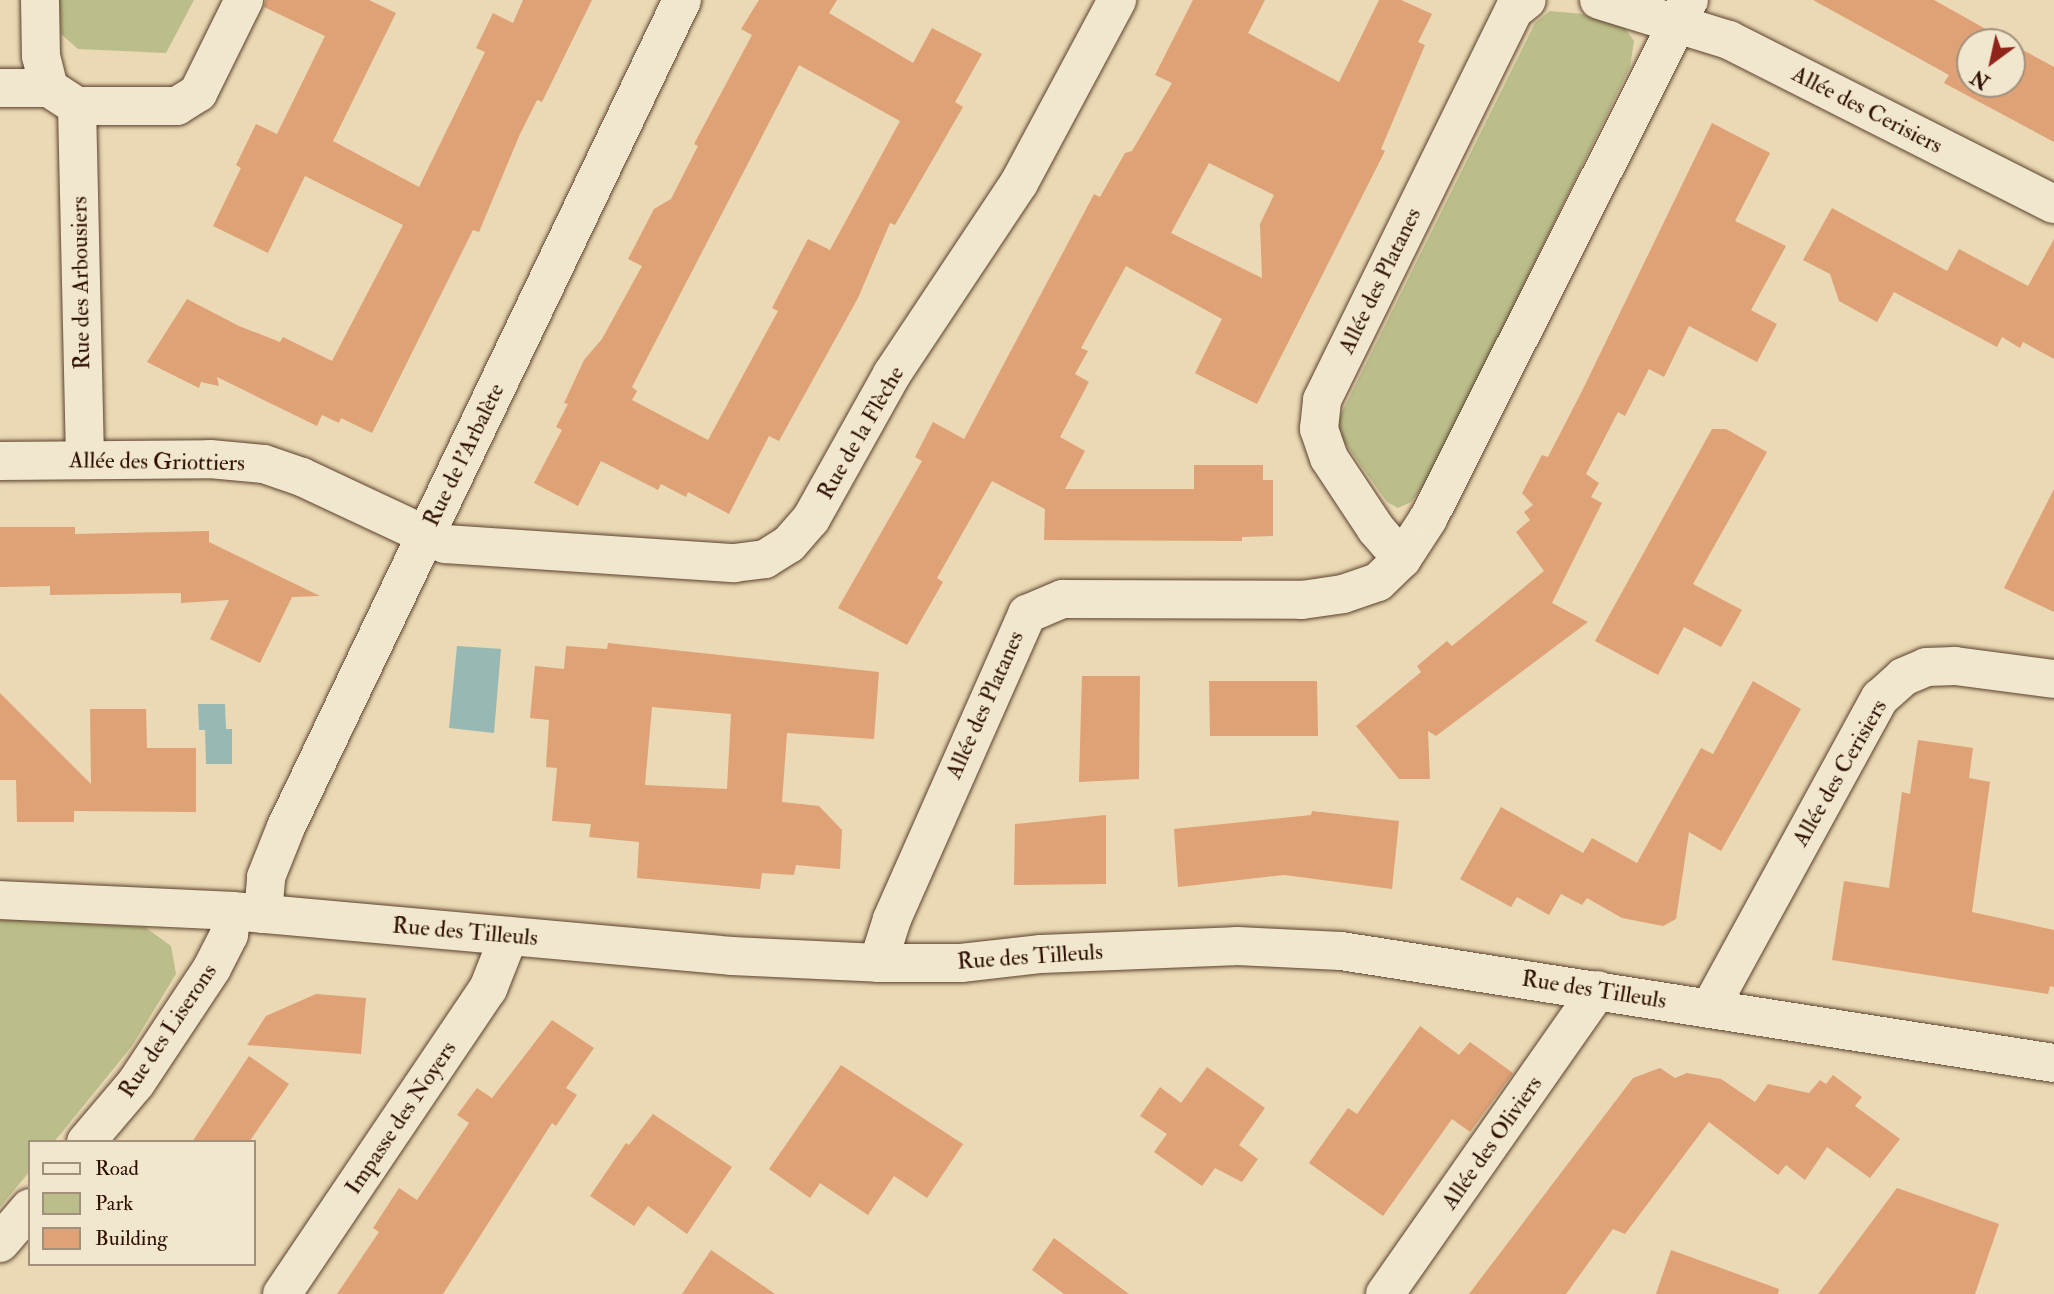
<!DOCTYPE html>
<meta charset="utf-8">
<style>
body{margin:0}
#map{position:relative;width:2054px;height:1294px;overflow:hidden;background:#ead9b4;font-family:"IM FELL Double Pica",serif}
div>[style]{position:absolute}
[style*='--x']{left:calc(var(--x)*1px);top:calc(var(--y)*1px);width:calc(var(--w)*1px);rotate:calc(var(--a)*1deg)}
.green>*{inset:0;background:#bbbe8a}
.water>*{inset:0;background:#98b9b3}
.building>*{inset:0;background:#dfa176}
.roads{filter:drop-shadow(0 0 2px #5c412d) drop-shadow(0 0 2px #5c412d)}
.street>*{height:38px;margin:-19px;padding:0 19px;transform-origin:19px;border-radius:19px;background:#f1e6ce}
span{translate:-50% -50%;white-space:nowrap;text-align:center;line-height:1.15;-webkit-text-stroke:5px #f1e6ce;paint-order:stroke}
.street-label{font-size:23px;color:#2d0e00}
.legend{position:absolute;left:28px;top:1140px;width:228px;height:126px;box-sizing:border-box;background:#f1e6ce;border:2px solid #a3907c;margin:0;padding:9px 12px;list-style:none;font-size:21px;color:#2d0e00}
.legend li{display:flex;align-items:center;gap:14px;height:35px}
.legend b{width:35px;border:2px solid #a3907c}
.north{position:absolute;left:1956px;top:28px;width:70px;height:70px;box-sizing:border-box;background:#f1e6ce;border:2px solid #a3907c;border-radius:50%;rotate:213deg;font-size:19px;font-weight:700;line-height:28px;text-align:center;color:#2d0e00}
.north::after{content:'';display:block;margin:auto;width:24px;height:32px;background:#8f2418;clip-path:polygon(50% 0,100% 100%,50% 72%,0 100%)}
</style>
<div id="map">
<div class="green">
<div style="clip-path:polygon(59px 0,194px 0,166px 53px,78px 49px,61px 34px)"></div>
<div style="clip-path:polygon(1550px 11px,1583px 14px,1625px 28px,1634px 41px,1630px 67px,1429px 479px,1411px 502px,1398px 508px,1387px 502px,1337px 432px,1338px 420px,1535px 23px)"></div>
<div style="clip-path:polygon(0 919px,145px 927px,171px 946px,176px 974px,132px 1046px,54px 1142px,30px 1142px,30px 1171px,0 1207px)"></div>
</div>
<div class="water">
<div style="clip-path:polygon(457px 646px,501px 649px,494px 733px,449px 728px)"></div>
<div style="clip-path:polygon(198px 704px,225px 704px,226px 729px,232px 729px,232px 764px,206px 764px,205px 730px,199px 730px)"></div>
</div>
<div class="building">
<div style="clip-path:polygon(266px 0,369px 0,396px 13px,333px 141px,419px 187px,485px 52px,476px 48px,493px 13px,513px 23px,523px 0,592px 0,542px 102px,537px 100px,520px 134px,479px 232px,473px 230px,372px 433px,341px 418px,339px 423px,322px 415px,317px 426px,217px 377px,219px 386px,201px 382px,199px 388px,147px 362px,187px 299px,239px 326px,280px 342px,283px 337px,332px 361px,403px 225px,305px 176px,268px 253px,213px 226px,241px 168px,236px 165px,256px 124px,277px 134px,325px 36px,264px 7px)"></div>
<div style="clip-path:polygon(evenodd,759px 0,837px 0,829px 13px,913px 63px,932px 28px,982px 54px,955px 102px,963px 107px,895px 225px,890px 223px,858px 298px,779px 441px,769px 436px,729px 514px,688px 492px,686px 497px,661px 484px,658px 490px,601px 461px,578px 506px,534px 483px,562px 430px,556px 427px,568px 404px,564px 403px,584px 360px,602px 339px,642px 266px,628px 259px,654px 209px,671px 199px,698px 146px,694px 144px,752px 35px,741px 29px,759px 0,799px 65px,900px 121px,830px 250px,808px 239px,772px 308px,778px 311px,708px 440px,632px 400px,637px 391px,632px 387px,799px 65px)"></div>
<div style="clip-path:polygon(evenodd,1193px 0,1265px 0,1248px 33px,1339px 82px,1379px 0,1401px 0,1432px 14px,1418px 42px,1425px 45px,1381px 149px,1385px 151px,1257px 404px,1195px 373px,1222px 319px,1126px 266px,1081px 348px,1088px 351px,1075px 374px,1089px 382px,1060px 437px,1085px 451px,1065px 489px,1194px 489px,1194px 465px,1263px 465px,1263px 480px,1273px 480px,1273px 536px,1242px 537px,1242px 541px,1044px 540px,1045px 509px,992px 481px,937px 578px,943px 582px,907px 645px,838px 608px,922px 461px,915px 457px,933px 422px,964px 439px,1094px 194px,1100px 197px,1125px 153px,1132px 151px,1172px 83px,1155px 75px,1193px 0,1209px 163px,1274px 195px,1260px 224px,1262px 278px,1171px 233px,1209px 163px)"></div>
<div style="clip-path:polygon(1813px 0,1934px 0,2009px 42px,1970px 42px,1970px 84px,2012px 84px,2012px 44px,2054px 67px,2054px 142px,1944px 83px,1949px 75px)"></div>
<div style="clip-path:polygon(1712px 123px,1770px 153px,1735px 221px,1786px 246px,1751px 310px,1777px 324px,1757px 362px,1689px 326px,1664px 377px,1649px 369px,1625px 416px,1618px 412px,1586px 474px,1599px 483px,1591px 497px,1602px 503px,1552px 603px,1588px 622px,1436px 736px,1428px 731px,1430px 779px,1399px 779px,1356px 726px,1421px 672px,1417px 666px,1447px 641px,1452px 646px,1544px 571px,1516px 532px,1530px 520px,1524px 512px,1533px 505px,1522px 493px,1542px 455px,1548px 457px,1581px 393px)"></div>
<div style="clip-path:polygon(1832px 208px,1947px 271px,1959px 249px,2028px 286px,2054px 239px,2054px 359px,2023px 342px,2020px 348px,2002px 337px,1997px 347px,1894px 292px,1877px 322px,1839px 301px,1830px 274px,1803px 260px)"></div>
<div style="clip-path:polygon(1712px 429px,1726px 429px,1767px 452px,1693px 584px,1742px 610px,1721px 647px,1684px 627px,1658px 675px,1595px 641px)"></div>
<div style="clip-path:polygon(2054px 489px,2054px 612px,2004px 588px)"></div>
<div style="clip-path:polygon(0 527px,75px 527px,75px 534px,209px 531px,209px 542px,320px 596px,292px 597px,260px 663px,210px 639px,229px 600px,181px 603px,181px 593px,50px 595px,50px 586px,0 587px)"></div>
<div style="clip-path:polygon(evenodd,608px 643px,879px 672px,874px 739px,787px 733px,782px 802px,819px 806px,842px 830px,840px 869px,796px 865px,794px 875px,762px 873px,760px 889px,637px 878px,639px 842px,589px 837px,591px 824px,552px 821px,557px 768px,546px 767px,549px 720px,530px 718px,535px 666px,564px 669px,566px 646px,607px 649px,608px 643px,652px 707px,731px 714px,727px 789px,645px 785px,652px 707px)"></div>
<div style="clip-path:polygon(1082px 676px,1140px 676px,1139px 779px,1079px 782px)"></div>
<div style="clip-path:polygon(1209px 681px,1317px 681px,1318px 736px,1210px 736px)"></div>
<div style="clip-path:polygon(1753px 681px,1801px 709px,1721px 851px,1689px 832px,1676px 919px,1663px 926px,1622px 918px,1587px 898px,1582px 905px,1561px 894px,1549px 915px,1517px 897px,1511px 907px,1460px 879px,1501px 807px,1583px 853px,1592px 838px,1637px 863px,1701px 748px,1713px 754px)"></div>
<div style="clip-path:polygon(0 693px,91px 784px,90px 709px,146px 709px,147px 748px,196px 748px,196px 812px,74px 811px,74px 822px,17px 822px,16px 780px,0 780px)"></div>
<div style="clip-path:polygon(1918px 740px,1973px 748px,1969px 778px,1990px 782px,1972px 912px,2054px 930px,2054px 987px,2050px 986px,2048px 994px,1832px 960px,1844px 881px,1889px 888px,1902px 792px,1910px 794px)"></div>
<div style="clip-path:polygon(1312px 811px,1399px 821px,1392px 889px,1284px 875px,1178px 887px,1174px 829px,1311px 815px)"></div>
<div style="clip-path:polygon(1106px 815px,1106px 884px,1014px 885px,1015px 824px)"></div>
<div style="clip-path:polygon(316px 994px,366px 998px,361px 1054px,247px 1045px,266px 1016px)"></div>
<div style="clip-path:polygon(552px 1020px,594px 1048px,566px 1088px,577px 1095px,556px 1126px,552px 1123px,443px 1294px,337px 1294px,379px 1232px,373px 1228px,399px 1188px,417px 1200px,469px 1123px,457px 1115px,477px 1088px,492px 1098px)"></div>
<div style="clip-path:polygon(1420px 1026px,1459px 1055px,1470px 1042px,1513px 1073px,1470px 1132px,1452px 1119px,1383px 1216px,1309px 1163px,1348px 1108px,1357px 1114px)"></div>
<div style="clip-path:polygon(249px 1056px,289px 1084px,249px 1142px,192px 1142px)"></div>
<div style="clip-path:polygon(841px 1065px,963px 1144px,927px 1198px,894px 1176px,868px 1215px,820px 1183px,810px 1198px,769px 1169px)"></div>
<div style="clip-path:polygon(1207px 1067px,1265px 1108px,1239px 1145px,1258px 1159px,1242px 1182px,1215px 1168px,1202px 1186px,1154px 1152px,1167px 1134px,1140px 1116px,1160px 1087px,1181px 1103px)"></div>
<div style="clip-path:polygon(1660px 1068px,1675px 1078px,1687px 1073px,1721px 1079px,1755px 1102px,1768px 1084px,1809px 1093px,1820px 1080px,1826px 1084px,1833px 1075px,1862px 1097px,1855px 1106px,1900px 1139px,1870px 1178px,1827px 1147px,1805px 1180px,1786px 1165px,1778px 1175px,1709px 1122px,1625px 1234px,1613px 1229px,1566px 1294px,1469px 1294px,1633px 1078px)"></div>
<div style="clip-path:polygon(653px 1114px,732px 1167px,687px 1234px,648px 1206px,634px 1226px,590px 1196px,626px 1143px,629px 1145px)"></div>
<div style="clip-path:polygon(1897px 1188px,1999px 1224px,1975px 1294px,1818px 1294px)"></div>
<div style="clip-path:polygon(1054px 1238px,1129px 1294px,1064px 1294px,1032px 1270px)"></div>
<div style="clip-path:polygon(711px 1250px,775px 1294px,682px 1294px)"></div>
<div style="clip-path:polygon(1671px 1250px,1779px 1289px,1778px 1294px,1656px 1294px)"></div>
</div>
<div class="roads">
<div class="street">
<div style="--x:40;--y:0;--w:56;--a:89"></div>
<div style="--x:41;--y:56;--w:33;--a:76"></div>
<div style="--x:1599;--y:0;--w:136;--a:17.1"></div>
<div style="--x:1729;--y:40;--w:364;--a:26.8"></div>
<div style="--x:0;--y:88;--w:49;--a:0"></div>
<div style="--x:49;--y:88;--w:33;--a:33"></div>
<div style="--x:77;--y:106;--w:100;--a:0"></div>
<div style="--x:177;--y:106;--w:25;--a:-32"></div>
<div style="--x:198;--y:93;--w:104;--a:-63.7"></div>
<div style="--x:77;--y:106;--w:354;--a:88.7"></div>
<div style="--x:0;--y:461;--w:210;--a:-0.5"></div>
<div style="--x:210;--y:459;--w:54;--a:5.3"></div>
<div style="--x:264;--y:464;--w:40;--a:18.9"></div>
<div style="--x:302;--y:477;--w:158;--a:25.1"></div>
<div style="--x:445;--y:544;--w:290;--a:3.8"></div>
<div style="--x:734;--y:563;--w:31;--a:-7"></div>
<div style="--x:765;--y:559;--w:28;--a:-32"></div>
<div style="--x:789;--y:544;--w:33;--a:-49"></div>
<div style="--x:811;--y:519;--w:166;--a:-60.8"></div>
<div style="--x:892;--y:374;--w:229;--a:-56.4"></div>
<div style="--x:1019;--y:183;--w:208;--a:-61.8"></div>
<div style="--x:1402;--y:559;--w:40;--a:-131"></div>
<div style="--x:1376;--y:529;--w:85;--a:-123.5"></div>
<div style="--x:1329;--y:458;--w:31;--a:-109"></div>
<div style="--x:1319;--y:429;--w:29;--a:-84"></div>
<div style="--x:1322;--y:400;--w:435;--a:-63.8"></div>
<div style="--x:1514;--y:10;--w:16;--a:-38"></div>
<div style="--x:0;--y:900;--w:232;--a:2.7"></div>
<div style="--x:232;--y:911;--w:502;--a:5.14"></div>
<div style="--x:732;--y:956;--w:146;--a:2.7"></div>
<div style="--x:878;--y:963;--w:83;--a:0"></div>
<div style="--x:961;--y:963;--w:81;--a:-6.4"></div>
<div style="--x:1041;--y:954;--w:196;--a:-2.3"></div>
<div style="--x:1237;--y:946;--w:104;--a:2.8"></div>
<div style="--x:1341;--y:951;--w:722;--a:8.93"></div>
<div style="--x:263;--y:914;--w:37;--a:-85"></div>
<div style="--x:266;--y:877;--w:54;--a:-68.2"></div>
<div style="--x:286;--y:827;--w:917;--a:-64.41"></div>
<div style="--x:878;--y:963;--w:46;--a:-72.3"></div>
<div style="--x:892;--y:919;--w:334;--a:-66.1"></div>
<div style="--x:1027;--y:614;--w:39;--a:-23"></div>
<div style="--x:1063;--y:599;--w:239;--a:0.2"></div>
<div style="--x:1302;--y:600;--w:41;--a:-8.3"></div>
<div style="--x:1343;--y:594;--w:37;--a:-19"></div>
<div style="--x:1378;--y:582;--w:33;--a:-44"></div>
<div style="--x:1402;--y:559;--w:48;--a:-57"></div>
<div style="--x:1428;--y:519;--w:581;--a:-63.3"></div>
<div style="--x:1710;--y:1008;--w:354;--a:-61.3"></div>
<div style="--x:1880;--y:698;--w:31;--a:-42"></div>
<div style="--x:1903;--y:677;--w:25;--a:-23"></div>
<div style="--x:1926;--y:667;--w:29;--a:-2"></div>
<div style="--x:1955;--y:666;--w:100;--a:7.5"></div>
<div style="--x:86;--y:1142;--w:77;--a:-49.7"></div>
<div style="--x:136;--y:1083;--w:138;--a:-56.5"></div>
<div style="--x:212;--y:968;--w:37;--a:-63"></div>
<div style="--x:229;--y:935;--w:24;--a:-83"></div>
<div style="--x:0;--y:1243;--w:46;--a:-49.4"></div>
<div style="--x:282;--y:1294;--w:368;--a:-56"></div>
<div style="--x:488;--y:989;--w:57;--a:-68.4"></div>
<div style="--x:1385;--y:1294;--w:371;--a:-55"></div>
</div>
</div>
<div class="street-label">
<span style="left:1867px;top:110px;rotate:27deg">Allée des Cerisiers</span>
<span style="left:1380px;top:281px;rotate:-64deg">Allée des Platanes</span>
<span style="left:81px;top:283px;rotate:-91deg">Rue des Arbousiers</span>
<span style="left:861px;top:433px;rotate:-60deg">Rue de la Flèche</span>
<span style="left:464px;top:455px;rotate:-64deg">Rue de l’Arbalète</span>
<span style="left:157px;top:462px;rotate:1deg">Allée des Griottiers</span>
<span style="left:985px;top:705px;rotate:-66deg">Allée des Platanes</span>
<span style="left:1840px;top:773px;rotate:-60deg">Allée des Cerisiers</span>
<span style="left:465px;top:932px;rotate:5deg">Rue des Tilleuls</span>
<span style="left:1030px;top:957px;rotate:-4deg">Rue des Tilleuls</span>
<span style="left:1594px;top:990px;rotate:9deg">Rue des Tilleuls</span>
<span style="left:168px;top:1031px;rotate:-56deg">Rue des Liserons</span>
<span style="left:401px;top:1118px;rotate:-56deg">Impasse des Noyers</span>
<span style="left:1492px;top:1143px;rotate:-55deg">Allée des Oliviers</span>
</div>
<ul class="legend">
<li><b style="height:9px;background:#f1e6ce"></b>Road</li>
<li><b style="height:19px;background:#bbbe8a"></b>Park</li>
<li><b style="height:19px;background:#dfa176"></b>Building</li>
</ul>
<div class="north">N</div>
</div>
